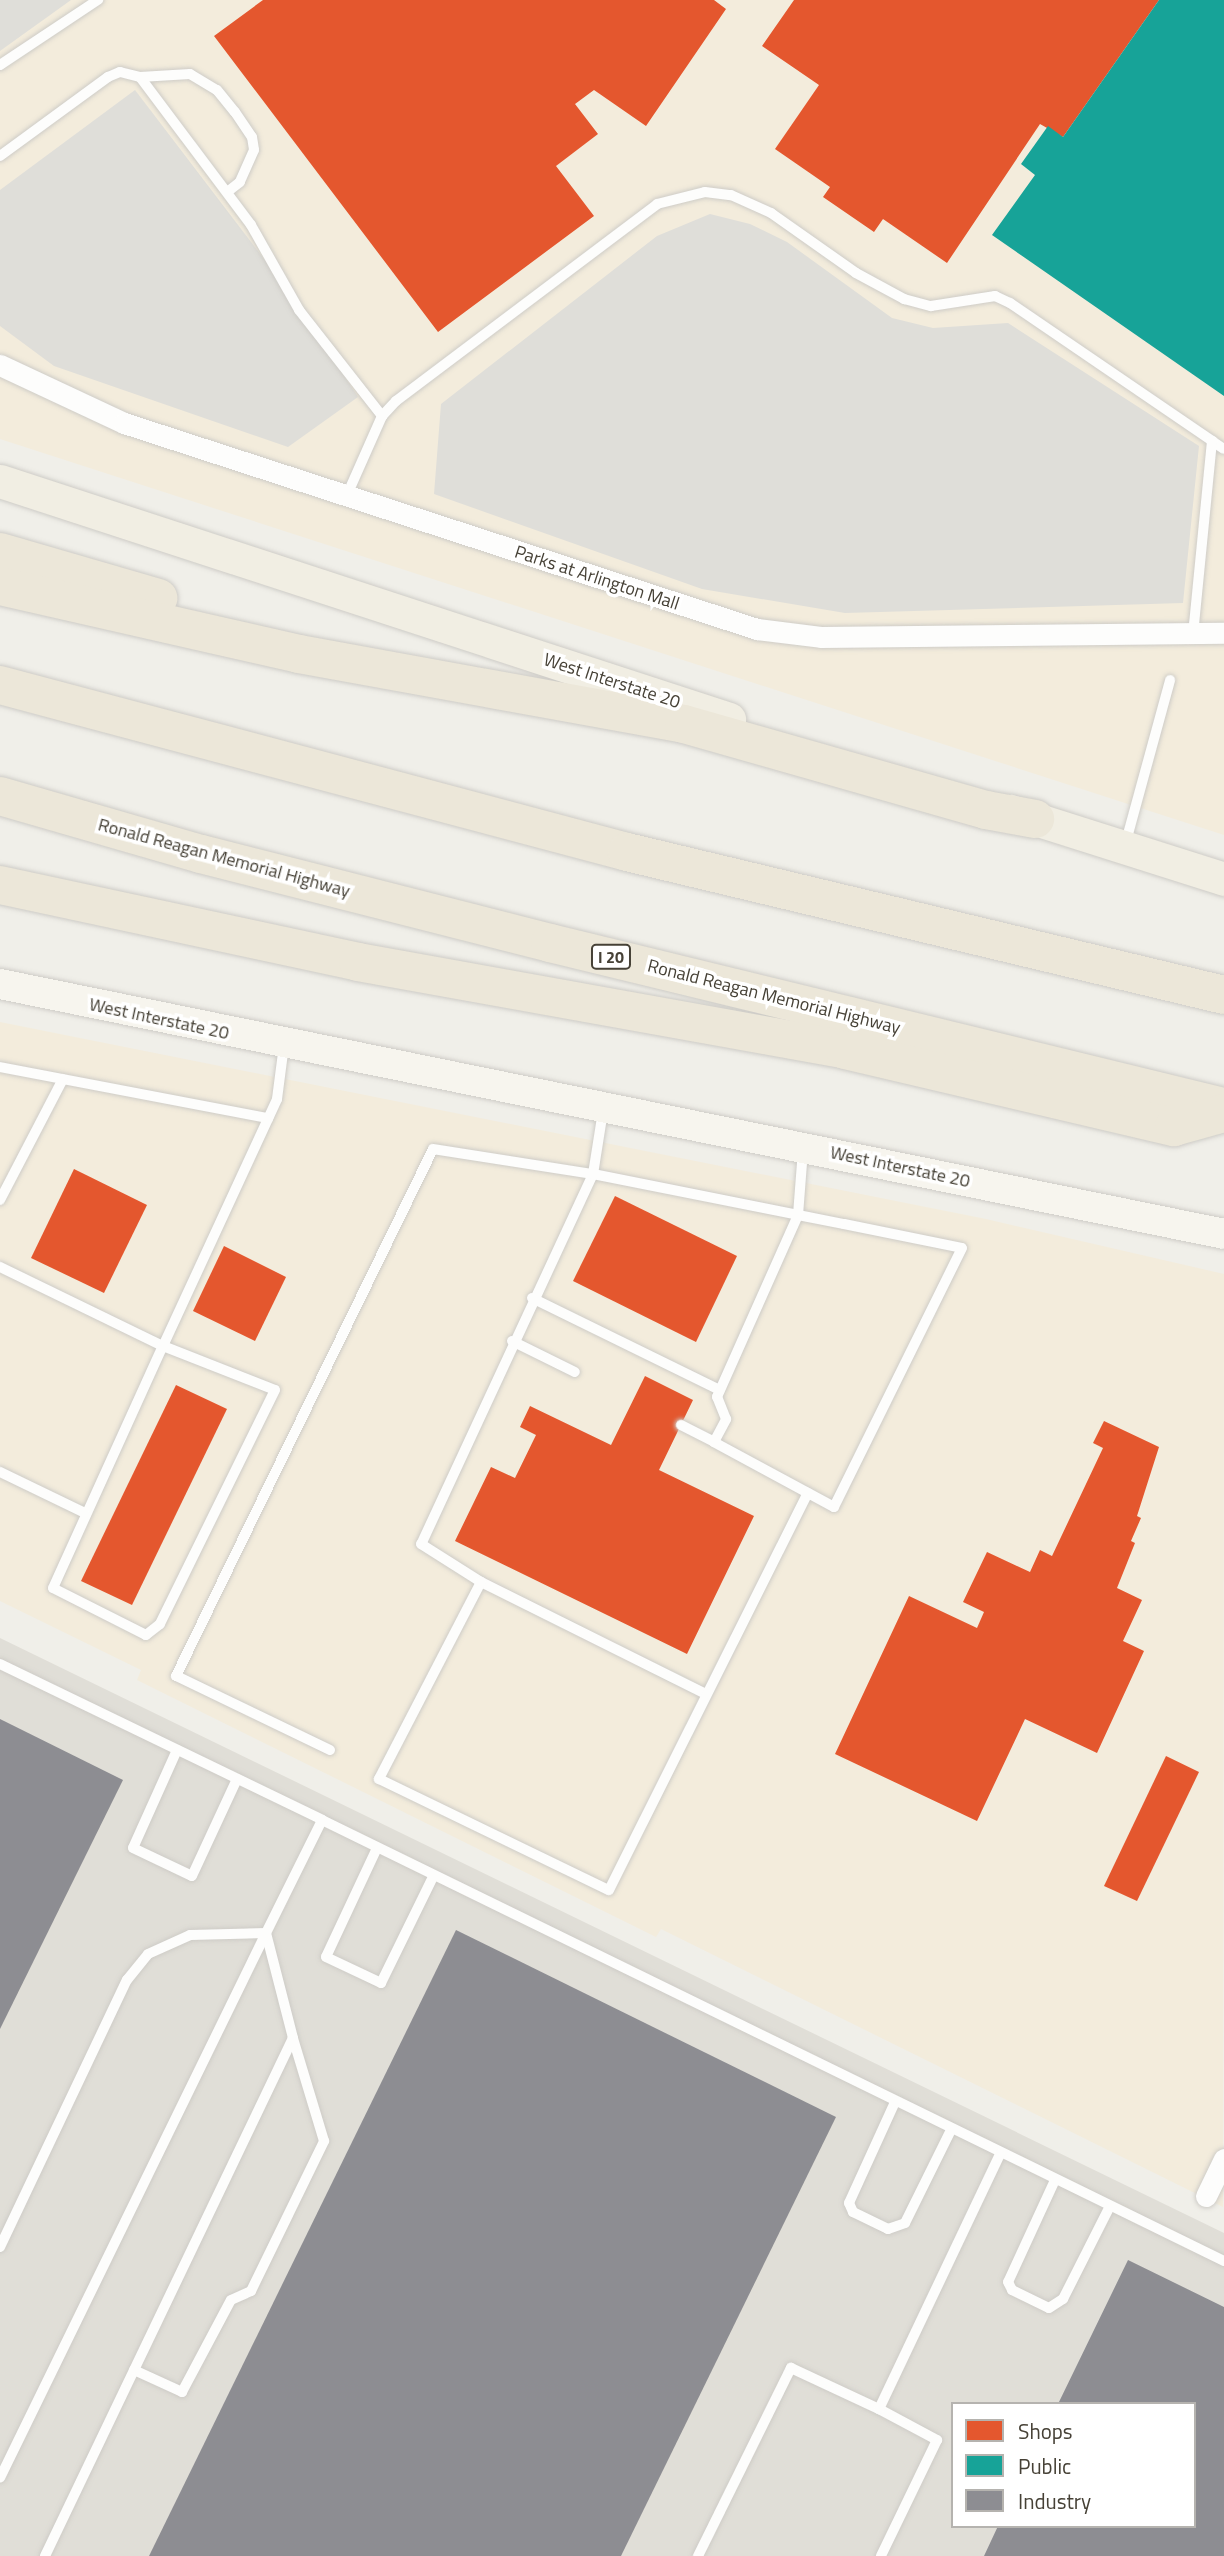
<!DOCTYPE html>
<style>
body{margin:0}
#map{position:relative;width:1224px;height:2556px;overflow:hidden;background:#f0efe9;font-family:"Titillium Web",sans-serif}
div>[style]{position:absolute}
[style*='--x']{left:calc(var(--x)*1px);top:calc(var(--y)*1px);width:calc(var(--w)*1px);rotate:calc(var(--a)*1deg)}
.commercial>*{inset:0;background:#f3ecdc}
.industrial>*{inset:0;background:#e0ded7}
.parking>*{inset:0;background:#dfded9}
.shops>*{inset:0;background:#e4572e}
.public>*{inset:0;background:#17a398}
.industry>*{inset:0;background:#8d8d92}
.roads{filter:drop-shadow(0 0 2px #ceccc7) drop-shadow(0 0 2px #ceccc7)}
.service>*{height:10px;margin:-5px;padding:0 5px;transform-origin:5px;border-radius:5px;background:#fdfdfc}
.minor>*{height:21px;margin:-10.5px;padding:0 10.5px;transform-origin:10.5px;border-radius:10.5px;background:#fdfdfc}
.secondary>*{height:30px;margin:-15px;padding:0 15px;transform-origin:15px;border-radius:15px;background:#f7f5ee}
.primary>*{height:33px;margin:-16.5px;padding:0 16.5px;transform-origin:16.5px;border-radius:16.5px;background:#f1eee3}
.motorway>*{height:38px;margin:-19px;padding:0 19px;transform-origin:19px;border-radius:19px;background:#ece7d9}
span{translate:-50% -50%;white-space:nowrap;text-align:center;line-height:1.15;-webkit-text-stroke:7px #fff;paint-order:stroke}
.shield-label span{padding:2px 5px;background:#fff;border:2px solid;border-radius:5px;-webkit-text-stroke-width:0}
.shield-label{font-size:16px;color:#464136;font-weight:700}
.street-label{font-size:18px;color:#464136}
.legend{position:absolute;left:951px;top:2402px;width:245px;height:126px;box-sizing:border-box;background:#fff;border:2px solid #b5b3af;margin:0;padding:9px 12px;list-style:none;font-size:21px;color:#464136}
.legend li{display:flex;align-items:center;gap:14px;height:35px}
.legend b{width:35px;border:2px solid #b5b3af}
</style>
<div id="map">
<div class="commercial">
<div style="clip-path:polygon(0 0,1224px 0,1224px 835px,0 439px)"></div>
<div style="clip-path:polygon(0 1022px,986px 1219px,1224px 1274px,1223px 2207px,661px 1929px,656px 1937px,137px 1680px,141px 1670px,0 1601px)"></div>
</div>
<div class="industrial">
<div style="clip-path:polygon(evenodd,0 1638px,1224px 2233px,1224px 2556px,0 2556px,0 1638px,953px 2404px,1194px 2404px,1194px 2526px,953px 2526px,953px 2404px)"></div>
</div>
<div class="parking">
<div style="clip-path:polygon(0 0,71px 0,0 51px)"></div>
<div style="clip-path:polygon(135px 90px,283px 284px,358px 397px,288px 447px,54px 366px,0 326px,0 190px)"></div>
<div style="clip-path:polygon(710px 214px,750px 224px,787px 242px,892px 318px,933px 328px,1008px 323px,1199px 446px,1183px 603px,845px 613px,702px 589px,434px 494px,441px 404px,657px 236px)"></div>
</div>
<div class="shops">
<div style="clip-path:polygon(263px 0,714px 0,726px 9px,646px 126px,594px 90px,575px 104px,598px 134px,556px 166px,594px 216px,438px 332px,214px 36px)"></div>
<div style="clip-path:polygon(794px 0,1159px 0,1063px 137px,1040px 124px,947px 263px,883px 219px,874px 232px,823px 197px,830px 187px,775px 149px,819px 85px,762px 46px)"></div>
<div style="clip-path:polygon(74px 1169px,147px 1205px,104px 1293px,31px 1258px)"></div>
<div style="clip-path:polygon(615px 1196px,737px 1256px,696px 1342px,573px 1281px)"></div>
<div style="clip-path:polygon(224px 1246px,286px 1277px,255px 1341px,193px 1311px)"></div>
<div style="clip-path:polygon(645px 1376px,693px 1400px,659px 1470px,754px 1516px,687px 1654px,455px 1541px,491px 1467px,515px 1478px,536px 1435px,520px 1427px,530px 1406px,611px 1445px)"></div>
<div style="clip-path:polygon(176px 1385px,227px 1409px,132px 1605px,81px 1581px)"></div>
<div style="clip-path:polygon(1104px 1421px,1159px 1447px,1137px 1516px,1141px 1518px,1131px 1541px,1135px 1543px,1117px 1588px,1142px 1600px,1123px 1641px,1144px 1651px,1097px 1753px,1025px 1719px,977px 1821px,835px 1754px,909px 1596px,977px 1628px,984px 1612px,963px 1602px,987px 1552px,1030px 1572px,1040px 1550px,1052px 1556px,1103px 1448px,1093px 1443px)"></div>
<div style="clip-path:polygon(1166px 1756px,1199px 1772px,1137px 1901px,1104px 1886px)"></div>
</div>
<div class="public">
<div style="clip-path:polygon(1159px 0,1224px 0,1224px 396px,992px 235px,1035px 175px,1021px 164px,1048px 126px,1063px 137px)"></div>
</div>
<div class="industry">
<div style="clip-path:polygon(0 1719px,123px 1780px,0 2029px)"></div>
<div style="clip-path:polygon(456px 1930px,836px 2117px,621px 2556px,149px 2556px)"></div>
<div style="clip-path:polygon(1128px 2260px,1224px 2307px,1224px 2556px,984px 2556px,998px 2526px,1194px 2526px,1194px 2404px,1058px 2404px)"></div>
</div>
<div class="roads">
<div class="service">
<div style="--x:0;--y:65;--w:118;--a:-33.6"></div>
<div style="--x:140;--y:77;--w:50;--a:-3.4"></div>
<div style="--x:190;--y:74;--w:31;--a:31"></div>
<div style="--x:217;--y:90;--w:28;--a:51"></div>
<div style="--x:235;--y:112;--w:30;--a:56"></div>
<div style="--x:252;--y:137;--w:13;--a:81"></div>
<div style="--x:254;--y:150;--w:35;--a:114"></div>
<div style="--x:240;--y:182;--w:16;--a:142"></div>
<div style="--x:0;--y:156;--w:134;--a:-36.2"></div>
<div style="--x:108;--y:77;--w:13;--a:-23"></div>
<div style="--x:120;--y:72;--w:21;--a:14"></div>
<div style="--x:140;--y:77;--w:185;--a:53.1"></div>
<div style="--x:251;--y:225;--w:98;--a:60.5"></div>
<div style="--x:299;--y:310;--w:135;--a:51.9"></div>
<div style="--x:1212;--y:441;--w:14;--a:34"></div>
<div style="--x:347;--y:495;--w:86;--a:-66.1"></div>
<div style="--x:382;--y:416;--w:21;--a:-47"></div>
<div style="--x:396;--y:401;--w:327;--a:-37"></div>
<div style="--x:657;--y:204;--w:49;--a:-14"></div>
<div style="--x:705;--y:192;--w:26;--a:7"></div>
<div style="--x:731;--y:195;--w:44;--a:24.2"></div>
<div style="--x:771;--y:213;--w:104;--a:35.2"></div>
<div style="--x:856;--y:273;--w:55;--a:28.4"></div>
<div style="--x:904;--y:299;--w:28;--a:15"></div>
<div style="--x:931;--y:306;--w:65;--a:-8.9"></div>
<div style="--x:995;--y:296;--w:17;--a:25"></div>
<div style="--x:1010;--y:303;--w:245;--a:34.3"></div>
<div style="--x:1212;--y:441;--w:195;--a:95.6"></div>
<div style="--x:1125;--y:845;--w:171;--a:-74.7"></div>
<div style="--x:0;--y:1067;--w:273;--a:10.8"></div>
<div style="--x:603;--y:1111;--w:64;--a:99"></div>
<div style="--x:593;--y:1174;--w:408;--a:114.9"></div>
<div style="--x:421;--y:1544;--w:71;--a:32.3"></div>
<div style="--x:481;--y:1582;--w:249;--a:26.5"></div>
<div style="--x:0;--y:1200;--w:136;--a:-62.5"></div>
<div style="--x:0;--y:1267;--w:181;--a:25.9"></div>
<div style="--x:163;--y:1346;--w:272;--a:-65.2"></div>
<div style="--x:277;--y:1099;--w:54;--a:-82.6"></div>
<div style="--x:532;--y:1298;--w:209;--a:26.1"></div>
<div style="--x:512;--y:1341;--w:70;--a:26.2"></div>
<div style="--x:163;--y:1346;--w:120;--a:21.4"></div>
<div style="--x:275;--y:1390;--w:261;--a:116.2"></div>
<div style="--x:160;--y:1624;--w:18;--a:142"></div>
<div style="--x:146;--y:1635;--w:104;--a:-153.2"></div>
<div style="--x:53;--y:1588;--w:266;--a:-65.6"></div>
<div style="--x:681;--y:1425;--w:37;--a:27"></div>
<div style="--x:0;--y:1472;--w:94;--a:25.8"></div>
<div style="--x:481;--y:1582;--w:222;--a:117.4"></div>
<div style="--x:379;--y:1779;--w:255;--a:25.8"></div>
<div style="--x:609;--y:1890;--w:444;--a:-63.4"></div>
<div style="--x:0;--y:1664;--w:358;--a:25.8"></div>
<div style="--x:177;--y:1750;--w:107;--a:114.2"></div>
<div style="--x:133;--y:1848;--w:65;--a:25.4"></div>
<div style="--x:192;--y:1876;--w:107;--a:-65.1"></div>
<div style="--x:330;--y:1750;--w:171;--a:-154.3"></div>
<div style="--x:176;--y:1676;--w:586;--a:-64"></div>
<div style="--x:433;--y:1149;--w:162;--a:8.9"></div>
<div style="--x:593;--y:1174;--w:209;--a:11.3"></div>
<div style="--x:798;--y:1215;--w:47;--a:11.1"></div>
<div style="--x:844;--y:1224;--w:120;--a:11.5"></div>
<div style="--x:962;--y:1248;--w:289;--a:116.3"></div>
<div style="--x:834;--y:1507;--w:136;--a:-151.6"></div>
<div style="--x:714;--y:1442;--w:26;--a:-62"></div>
<div style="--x:726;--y:1419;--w:24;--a:-112"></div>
<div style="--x:717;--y:1397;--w:199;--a:-66"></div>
<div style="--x:798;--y:1215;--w:65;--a:-85.6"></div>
<div style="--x:377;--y:1848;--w:120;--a:115.1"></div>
<div style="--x:326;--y:1957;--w:61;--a:25.3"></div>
<div style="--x:381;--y:1983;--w:120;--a:-63.9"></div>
<div style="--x:895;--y:2102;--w:111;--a:114.5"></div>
<div style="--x:849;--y:2203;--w:10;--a:66"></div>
<div style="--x:853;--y:2212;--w:39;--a:26"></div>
<div style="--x:888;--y:2229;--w:18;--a:-19"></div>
<div style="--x:905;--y:2223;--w:104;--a:-63.7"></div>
<div style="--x:1055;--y:2180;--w:112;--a:114.7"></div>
<div style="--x:1008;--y:2282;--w:9;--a:63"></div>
<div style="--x:1012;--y:2290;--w:41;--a:25.9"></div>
<div style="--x:1049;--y:2308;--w:17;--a:-33"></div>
<div style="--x:1063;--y:2299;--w:104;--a:-63.2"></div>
<div style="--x:0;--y:2247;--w:296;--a:-64.6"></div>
<div style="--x:127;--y:1980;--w:33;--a:-51"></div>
<div style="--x:148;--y:1954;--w:46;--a:-24.3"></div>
<div style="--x:190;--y:1935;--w:76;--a:-1.5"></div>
<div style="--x:266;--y:1933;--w:606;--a:116.02"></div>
<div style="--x:134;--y:2370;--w:53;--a:24.6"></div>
<div style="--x:182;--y:2392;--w:104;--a:-62"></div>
<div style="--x:231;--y:2300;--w:22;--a:-24"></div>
<div style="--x:251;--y:2291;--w:167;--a:-64"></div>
<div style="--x:324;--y:2141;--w:108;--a:-106.8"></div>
<div style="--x:879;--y:2409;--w:66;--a:28.1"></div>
<div style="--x:937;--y:2440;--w:129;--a:115.8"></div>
<div style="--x:45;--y:2556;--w:574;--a:-64.42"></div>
<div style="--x:293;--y:2038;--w:108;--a:-104.4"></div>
<div style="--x:266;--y:1933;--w:126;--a:-63.6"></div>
<div style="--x:322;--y:1820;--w:1004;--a:26.05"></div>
<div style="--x:698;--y:2556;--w:210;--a:-63.7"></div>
<div style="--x:791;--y:2368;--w:97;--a:25"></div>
<div style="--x:879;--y:2409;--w:282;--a:-64.6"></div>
</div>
<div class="minor">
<div style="--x:0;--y:365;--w:137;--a:25.1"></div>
<div style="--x:124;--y:423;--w:666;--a:18.03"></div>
<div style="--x:757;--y:629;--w:64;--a:7.1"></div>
<div style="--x:821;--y:637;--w:403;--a:-0.6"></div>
<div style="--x:1206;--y:2196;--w:41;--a:-64.1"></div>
</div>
<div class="secondary">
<div style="--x:0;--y:984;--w:1249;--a:11.54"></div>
</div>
<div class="primary">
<div style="--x:0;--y:481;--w:767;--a:18.08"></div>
<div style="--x:1010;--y:811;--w:225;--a:17.6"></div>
</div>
<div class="motorway">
<div style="--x:0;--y:552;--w:165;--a:16.2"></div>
<div style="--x:0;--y:586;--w:307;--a:12.8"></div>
<div style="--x:299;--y:654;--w:391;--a:10.3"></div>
<div style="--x:684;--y:724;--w:314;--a:15.9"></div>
<div style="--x:986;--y:810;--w:50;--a:10.4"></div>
<div style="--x:0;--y:685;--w:649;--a:14.91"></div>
<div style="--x:627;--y:852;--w:614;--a:13.47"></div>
<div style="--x:0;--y:796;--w:209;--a:16.1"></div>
<div style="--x:201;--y:854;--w:360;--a:14.3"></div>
<div style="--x:550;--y:943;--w:694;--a:13.68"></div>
<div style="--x:0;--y:885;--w:366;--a:12.1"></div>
<div style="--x:358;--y:962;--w:495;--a:10.2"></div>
<div style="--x:845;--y:1050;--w:338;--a:13.2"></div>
<div style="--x:1174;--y:1127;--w:52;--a:-15.6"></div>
</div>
</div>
<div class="shield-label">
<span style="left:611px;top:957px">I 20</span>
</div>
<div class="street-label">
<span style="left:597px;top:578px;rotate:18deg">Parks at Arlington Mall</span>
<span style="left:612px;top:681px;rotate:18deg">West Interstate 20</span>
<span style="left:224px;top:858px;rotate:15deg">Ronald Reagan Memorial Highway</span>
<span style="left:774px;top:997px;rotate:14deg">Ronald Reagan Memorial Highway</span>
<span style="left:159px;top:1019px;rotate:12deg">West Interstate 20</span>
<span style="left:900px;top:1167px;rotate:12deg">West Interstate 20</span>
</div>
<ul class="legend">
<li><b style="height:19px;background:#e4572e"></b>Shops</li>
<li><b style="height:19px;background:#17a398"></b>Public</li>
<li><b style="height:19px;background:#8d8d92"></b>Industry</li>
</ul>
</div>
